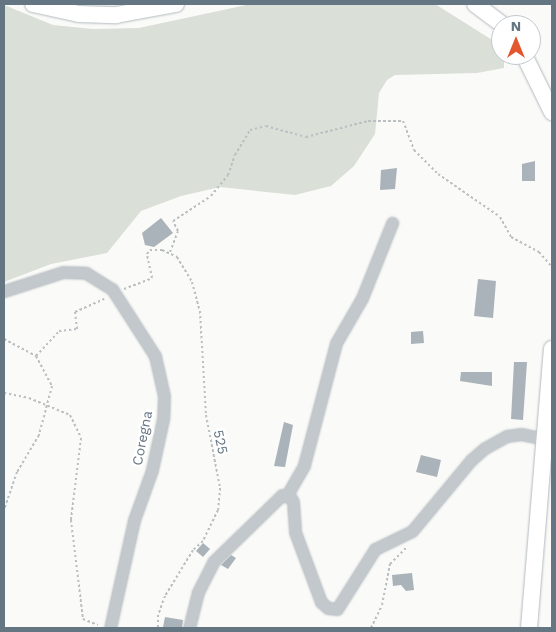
<!DOCTYPE html>
<style>
body{margin:0}
#map{position:relative;width:556px;height:632px;overflow:hidden;background:#fafaf8;font-family:"Work Sans",sans-serif}
div>[style]{position:absolute}
[style*='--x']{left:calc(var(--x)*1px);top:calc(var(--y)*1px);width:calc(var(--w)*1px);rotate:calc(var(--a)*1deg)}
.green>*{inset:0;background:#dadfd7}
.building>*{inset:0;background:#aab3b9}
.path>*{height:2px;margin-top:-1px;transform-origin:0;background:repeating-linear-gradient(90deg,#bbbfc2 0 2.5px,transparent 0 5px)}
.roads{filter:drop-shadow(0 0 1px #b3babf) drop-shadow(0 0 1px #b3babf)}
.minor>*{height:11px;margin:-5.5px;padding:0 5.5px;transform-origin:5.5px;border-radius:5.5px;background:#c3c8cc}
.secondary>*{height:16px;margin:-8px;padding:0 8px;transform-origin:8px;border-radius:8px;background:#fff}
span{translate:-50% -50%;white-space:nowrap;text-align:center;line-height:1.15;-webkit-text-stroke:5px #fff;paint-order:stroke}
.street-label{font-size:14px;color:#657683}
.frame{position:absolute;inset:0;border:5px solid #657683;pointer-events:none}
.north{position:absolute;left:491px;top:15px;width:50px;height:50px;box-sizing:border-box;background:#fff;border:1px solid #c1c8cd;border-radius:50%;rotate:0deg;font-size:14px;font-weight:700;line-height:20px;text-align:center;color:#657683}
.north::after{content:'';display:block;margin:auto;width:18px;height:22px;background:#e4572e;clip-path:polygon(50% 0,100% 100%,50% 72%,0 100%)}
</style>
<div id="map">
<div class="green">
<div style="clip-path:polygon(251px 4px,435px 4px,497px 43px,504px 59px,504px 68px,477px 73px,395px 75px,387px 80px,379px 93px,375px 134px,354px 166px,331px 186px,295px 195px,220px 187px,181px 196px,141px 211px,107px 253px,51px 264px,4px 282px,4px 5px,53px 25px,93px 29px,139px 28px)"></div>
</div>
<div class="building">
<div style="clip-path:polygon(535px 161px,535px 181px,522px 181px,522px 164px)"></div>
<div style="clip-path:polygon(397px 168px,395px 189px,380px 190px,381px 170px)"></div>
<div style="clip-path:polygon(161px 218px,173px 233px,154px 247px,145px 245px,142px 233px)"></div>
<div style="clip-path:polygon(478px 279px,496px 281px,493px 318px,474px 316px)"></div>
<div style="clip-path:polygon(423px 331px,424px 343px,411px 344px,411px 332px)"></div>
<div style="clip-path:polygon(514px 362px,527px 362px,523px 420px,511px 419px)"></div>
<div style="clip-path:polygon(461px 372px,492px 372px,492px 386px,460px 381px)"></div>
<div style="clip-path:polygon(284px 422px,293px 425px,285px 467px,274px 466px)"></div>
<div style="clip-path:polygon(421px 455px,441px 460px,437px 477px,416px 472px)"></div>
<div style="clip-path:polygon(203px 543px,210px 549px,203px 557px,196px 551px)"></div>
<div style="clip-path:polygon(231px 555px,236px 558px,228px 569px,221px 565px)"></div>
<div style="clip-path:polygon(412px 573px,414px 590px,406px 591px,401px 585px,393px 586px,392px 575px)"></div>
<div style="clip-path:polygon(165px 617px,183px 620px,182px 628px,163px 627px)"></div>
</div>
<div class="path">
<div style="--x:170;--y:252;--w:22;--a:-69"></div>
<div style="--x:178;--y:231;--w:11;--a:-117"></div>
<div style="--x:173;--y:221;--w:45;--a:-33.3"></div>
<div style="--x:211;--y:196;--w:27;--a:-51"></div>
<div style="--x:228;--y:175;--w:21;--a:-71"></div>
<div style="--x:235;--y:155;--w:29;--a:-59"></div>
<div style="--x:250;--y:130;--w:16;--a:-14"></div>
<div style="--x:266;--y:126;--w:41;--a:15.4"></div>
<div style="--x:306;--y:137;--w:64;--a:-14.5"></div>
<div style="--x:368;--y:121;--w:35;--a:0"></div>
<div style="--x:403;--y:121;--w:31;--a:69"></div>
<div style="--x:414;--y:150;--w:34;--a:45"></div>
<div style="--x:438;--y:174;--w:75;--a:34.7"></div>
<div style="--x:500;--y:217;--w:23;--a:61"></div>
<div style="--x:511;--y:237;--w:32;--a:28"></div>
<div style="--x:539;--y:252;--w:20;--a:49"></div>
<div style="--x:124;--y:289;--w:30;--a:-21"></div>
<div style="--x:152;--y:278;--w:25;--a:-102"></div>
<div style="--x:147;--y:254;--w:5;--a:-53"></div>
<div style="--x:150;--y:250;--w:12;--a:0"></div>
<div style="--x:162;--y:250;--w:17;--a:25"></div>
<div style="--x:177;--y:257;--w:29;--a:59"></div>
<div style="--x:192;--y:282;--w:30;--a:75"></div>
<div style="--x:200;--y:311;--w:104;--a:86.7"></div>
<div style="--x:206;--y:415;--w:74;--a:79.1"></div>
<div style="--x:220;--y:488;--w:22;--a:95"></div>
<div style="--x:218;--y:510;--w:34;--a:116"></div>
<div style="--x:203;--y:541;--w:13;--a:138"></div>
<div style="--x:193;--y:550;--w:54;--a:121.3"></div>
<div style="--x:165;--y:596;--w:20;--a:110"></div>
<div style="--x:158;--y:615;--w:13;--a:90"></div>
<div style="--x:4;--y:339;--w:36;--a:28"></div>
<div style="--x:36;--y:356;--w:34;--a:62"></div>
<div style="--x:52;--y:386;--w:51;--a:104.9"></div>
<div style="--x:39;--y:435;--w:43;--a:120.7"></div>
<div style="--x:17;--y:472;--w:39;--a:109"></div>
<div style="--x:36;--y:356;--w:34;--a:-47"></div>
<div style="--x:59;--y:331;--w:18;--a:-6"></div>
<div style="--x:77;--y:329;--w:17;--a:-97"></div>
<div style="--x:75;--y:312;--w:32;--a:-24"></div>
<div style="--x:4;--y:393;--w:25;--a:11"></div>
<div style="--x:29;--y:398;--w:44;--a:22.5"></div>
<div style="--x:70;--y:415;--w:25;--a:64"></div>
<div style="--x:81;--y:438;--w:83;--a:97"></div>
<div style="--x:71;--y:520;--w:100;--a:83.1"></div>
<div style="--x:83;--y:619;--w:16;--a:22"></div>
<div style="--x:371;--y:628;--w:25;--a:-64"></div>
<div style="--x:382;--y:605;--w:42;--a:-79"></div>
<div style="--x:390;--y:564;--w:25;--a:-45"></div>
</div>
<div class="roads">
<div class="minor">
<div style="--x:4;--y:291;--w:62;--a:-17.9"></div>
<div style="--x:63;--y:272;--w:23;--a:2"></div>
<div style="--x:86;--y:273;--w:31;--a:32"></div>
<div style="--x:112;--y:289;--w:80;--a:57.3"></div>
<div style="--x:155;--y:356;--w:41;--a:77.3"></div>
<div style="--x:164;--y:396;--w:23;--a:92"></div>
<div style="--x:163;--y:419;--w:52;--a:102.2"></div>
<div style="--x:152;--y:470;--w:53;--a:109.8"></div>
<div style="--x:134;--y:520;--w:111;--a:102.5"></div>
<div style="--x:287;--y:495;--w:34;--a:-60"></div>
<div style="--x:304;--y:465;--w:126;--a:-75.3"></div>
<div style="--x:336;--y:343;--w:52;--a:-60"></div>
<div style="--x:362;--y:298;--w:81;--a:-68.2"></div>
<div style="--x:189;--y:628;--w:37;--a:-76"></div>
<div style="--x:198;--y:592;--w:34;--a:-63"></div>
<div style="--x:213;--y:562;--w:96;--a:-44.2"></div>
<div style="--x:282;--y:495;--w:9;--a:18"></div>
<div style="--x:291;--y:498;--w:4;--a:63"></div>
<div style="--x:293;--y:502;--w:30;--a:86"></div>
<div style="--x:295;--y:532;--w:75;--a:69.6"></div>
<div style="--x:321;--y:602;--w:9;--a:41"></div>
<div style="--x:328;--y:608;--w:9;--a:6"></div>
<div style="--x:337;--y:609;--w:71;--a:-57.7"></div>
<div style="--x:375;--y:549;--w:41;--a:-25.9"></div>
<div style="--x:412;--y:531;--w:92;--a:-50.3"></div>
<div style="--x:471;--y:460;--w:18;--a:-41"></div>
<div style="--x:485;--y:448;--w:25;--a:-29"></div>
<div style="--x:507;--y:436;--w:14;--a:-8"></div>
<div style="--x:521;--y:434;--w:24;--a:12"></div>
</div>
<div class="secondary">
<div style="--x:33;--y:4;--w:47;--a:12.3"></div>
<div style="--x:79;--y:14;--w:37;--a:2"></div>
<div style="--x:116;--y:15;--w:61;--a:-10.4"></div>
<div style="--x:475;--y:4;--w:35;--a:37"></div>
<div style="--x:524;--y:55;--w:64;--a:63.8"></div>
<div style="--x:529;--y:628;--w:280;--a:-85.3"></div>
</div>
</div>
<div class="street-label">
<span style="left:142px;top:438px;rotate:-79deg">Coregna</span>
<span style="left:221px;top:442px;rotate:78deg">525</span>
</div>
<div class="frame"></div>
<div class="north">N</div>
</div>
